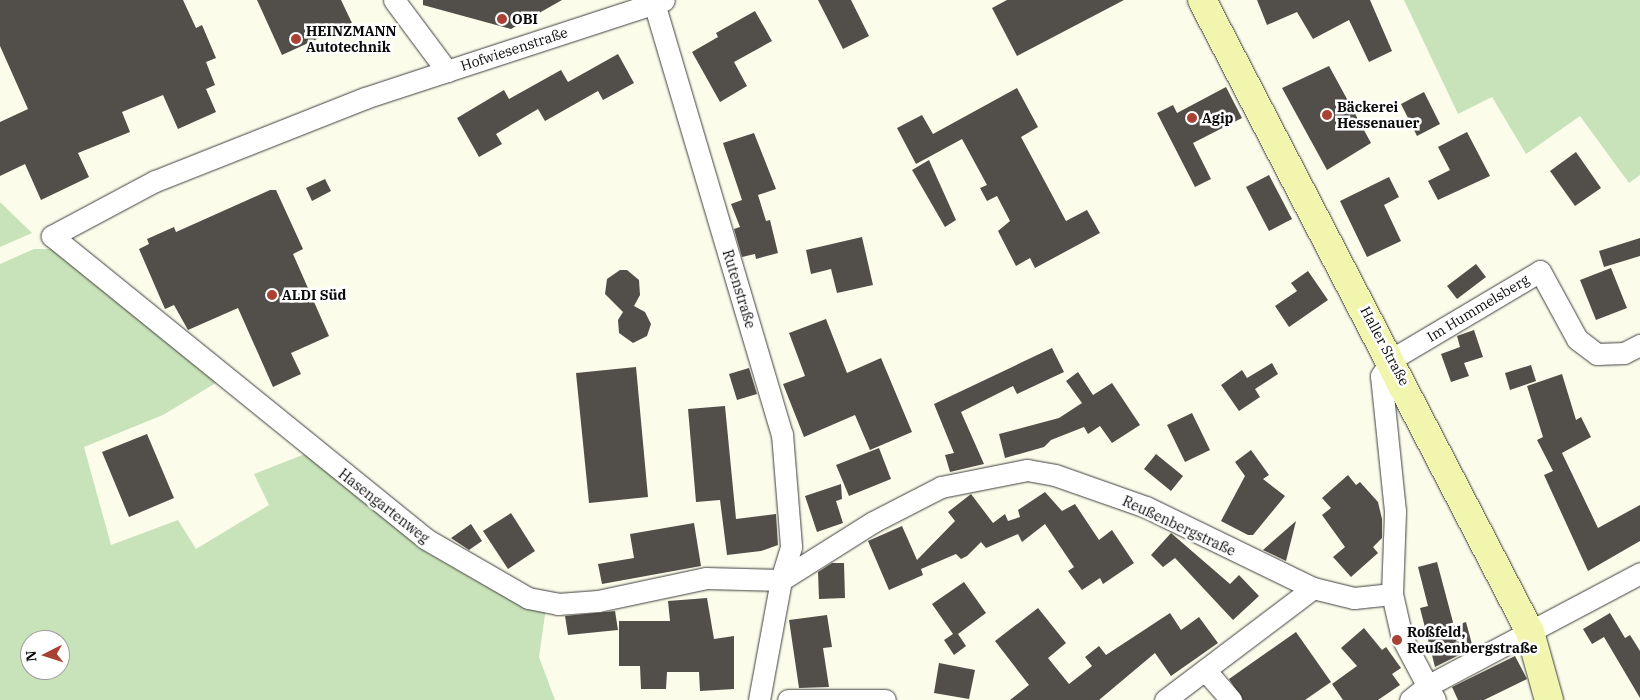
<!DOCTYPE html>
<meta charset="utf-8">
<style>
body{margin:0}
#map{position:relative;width:1640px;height:700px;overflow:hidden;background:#fcfceb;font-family:"IBM Plex Serif",serif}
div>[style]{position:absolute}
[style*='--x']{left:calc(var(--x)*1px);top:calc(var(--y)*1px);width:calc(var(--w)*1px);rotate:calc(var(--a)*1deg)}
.green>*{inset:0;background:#c8e2b9}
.building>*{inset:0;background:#524e49}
.roads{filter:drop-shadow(0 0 1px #3e3e3e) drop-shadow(0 0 1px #3e3e3e)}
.minor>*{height:21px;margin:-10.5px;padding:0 10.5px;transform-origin:10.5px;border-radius:10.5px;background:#fff}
.secondary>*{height:28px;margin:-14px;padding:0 14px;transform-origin:14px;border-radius:14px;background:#f2f5ae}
.dots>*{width:14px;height:14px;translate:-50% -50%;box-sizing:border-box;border:2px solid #fff;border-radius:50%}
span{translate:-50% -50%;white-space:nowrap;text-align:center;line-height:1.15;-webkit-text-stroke:5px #fff;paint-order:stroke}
.poi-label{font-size:14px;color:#0b0b0b;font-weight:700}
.left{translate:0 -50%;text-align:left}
.street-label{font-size:14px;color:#0b0b0b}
.north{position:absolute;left:20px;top:630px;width:50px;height:50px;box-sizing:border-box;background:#fff;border:1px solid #9d9d9d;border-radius:50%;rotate:265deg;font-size:14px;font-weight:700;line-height:20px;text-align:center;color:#0b0b0b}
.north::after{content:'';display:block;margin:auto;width:18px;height:22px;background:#a94135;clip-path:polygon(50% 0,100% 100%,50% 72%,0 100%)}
</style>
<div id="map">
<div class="green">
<div style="clip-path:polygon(1404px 0,1640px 0,1640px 175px,1629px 183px,1580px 116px,1526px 154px,1492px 97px,1458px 114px)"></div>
<div style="clip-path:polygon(0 202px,32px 233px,0 247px)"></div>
<div style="clip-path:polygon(evenodd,34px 249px,55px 249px,219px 381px,163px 415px,84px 447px,111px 545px,178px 520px,196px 549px,269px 505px,254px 474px,305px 454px,429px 554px,501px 595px,546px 608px,539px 657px,555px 700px,0 700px,0 264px,34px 249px,30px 640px,60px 640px,60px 670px,30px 670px,30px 640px)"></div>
</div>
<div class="building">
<div style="clip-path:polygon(0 0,183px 0,196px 28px,202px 25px,216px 58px,206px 62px,215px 85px,206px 89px,216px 112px,178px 129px,163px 95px,122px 112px,130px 132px,78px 153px,89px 177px,41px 200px,25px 164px,0 176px,0 122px,28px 109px,0 46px)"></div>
<div style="clip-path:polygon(257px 0,341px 0,352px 23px,282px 55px)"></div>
<div style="clip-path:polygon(423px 0,562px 0,511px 29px,423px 5px)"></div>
<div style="clip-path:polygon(818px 0,851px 0,869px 36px,843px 49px)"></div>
<div style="clip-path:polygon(1007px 0,1124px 0,1017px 56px,992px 8px)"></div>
<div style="clip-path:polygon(1257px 0,1370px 0,1392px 51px,1369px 62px,1349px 20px,1313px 39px,1297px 12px,1267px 25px)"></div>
<div style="clip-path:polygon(755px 11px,772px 41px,734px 62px,747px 86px,720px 102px,692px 52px,718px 37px,716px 33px)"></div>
<div style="clip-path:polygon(618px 54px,634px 83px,603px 100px,598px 91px,545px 121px,538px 109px,496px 134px,502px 144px,479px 157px,457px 118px,504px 90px,509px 99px,561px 70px,568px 82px)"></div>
<div style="clip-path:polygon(1329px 66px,1371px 143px,1327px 170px,1282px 88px)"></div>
<div style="clip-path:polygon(1226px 87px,1242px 118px,1193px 143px,1211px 179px,1195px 187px,1157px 113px,1173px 105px,1177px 113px)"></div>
<div style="clip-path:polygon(1017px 88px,1038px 127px,1021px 137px,1066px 221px,1087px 210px,1100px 233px,1035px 268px,1030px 258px,1016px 266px,998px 231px,1010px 221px,997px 196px,987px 201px,980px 188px,987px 185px,962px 139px,916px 164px,897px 128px,922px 115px,933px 134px)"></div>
<div style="clip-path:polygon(1424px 92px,1440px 124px,1417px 136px,1401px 104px)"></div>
<div style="clip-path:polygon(1467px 132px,1490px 176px,1438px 200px,1428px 181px,1450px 170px,1438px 147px)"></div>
<div style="clip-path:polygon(754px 133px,776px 189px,758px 195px,766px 221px,770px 220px,778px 253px,756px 259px,755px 254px,742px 257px,734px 229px,740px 227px,731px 204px,742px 200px,723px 143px)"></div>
<div style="clip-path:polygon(1576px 152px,1601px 188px,1575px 206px,1550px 171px)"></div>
<div style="clip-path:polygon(929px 160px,956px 220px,945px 227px,912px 170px)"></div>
<div style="clip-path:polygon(1269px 175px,1292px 219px,1269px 231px,1246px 187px)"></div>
<div style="clip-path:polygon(1389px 177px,1399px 197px,1384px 205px,1401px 241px,1367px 257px,1340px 201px)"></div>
<div style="clip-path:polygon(325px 179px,331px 191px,312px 201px,306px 188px)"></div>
<div style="clip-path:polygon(270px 190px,276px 190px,303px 249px,293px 254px,329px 336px,291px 353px,301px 374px,273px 387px,238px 308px,188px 330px,174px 305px,165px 309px,139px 249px,149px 244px,147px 239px,174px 227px,176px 232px)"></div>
<div style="clip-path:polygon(862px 237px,873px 285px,837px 293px,831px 269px,811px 274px,806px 250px)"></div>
<div style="clip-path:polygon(1640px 238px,1640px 256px,1604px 267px,1599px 251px)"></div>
<div style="clip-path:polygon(1476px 264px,1486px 277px,1457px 299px,1447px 286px)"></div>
<div style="clip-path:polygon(1611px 268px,1627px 308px,1596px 320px,1580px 280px)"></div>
<div style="clip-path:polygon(620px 270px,627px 270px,639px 280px,640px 295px,634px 306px,645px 312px,651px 324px,647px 336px,633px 343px,619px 333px,618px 320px,623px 312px,605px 294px,607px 279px)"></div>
<div style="clip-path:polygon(1308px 271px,1328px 300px,1289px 327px,1275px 306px,1297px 291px,1291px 283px)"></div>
<div style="clip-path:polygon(826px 319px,847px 373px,881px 358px,912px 432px,870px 450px,855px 415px,804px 437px,783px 384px,805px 376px,789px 333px)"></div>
<div style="clip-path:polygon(1474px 330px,1483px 357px,1464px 363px,1469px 376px,1451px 382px,1441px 354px,1460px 347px,1457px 336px)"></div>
<div style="clip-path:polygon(1052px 348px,1064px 372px,1017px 394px,1013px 386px,961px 412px,984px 464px,950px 472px,945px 455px,954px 453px,934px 404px)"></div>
<div style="clip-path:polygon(1272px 363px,1278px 374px,1255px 389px,1260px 397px,1239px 411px,1221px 385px,1242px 370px,1247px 378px)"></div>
<div style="clip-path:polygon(1531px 365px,1536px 381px,1510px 390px,1505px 373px)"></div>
<div style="clip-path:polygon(636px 367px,648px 497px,589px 503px,576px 373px)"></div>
<div style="clip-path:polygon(749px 368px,757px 394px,737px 400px,729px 374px)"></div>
<div style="clip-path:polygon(1078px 372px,1093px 395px,1112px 383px,1140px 425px,1112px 443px,1100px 426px,1088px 434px,1084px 427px,1051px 440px,1044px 447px,1005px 458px,999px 434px,1059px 418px,1082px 403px,1066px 381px)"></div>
<div style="clip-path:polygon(1562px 374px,1576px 420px,1581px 417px,1591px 437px,1562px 453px,1598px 528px,1640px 505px,1640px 541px,1588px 571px,1544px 475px,1553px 471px,1537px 440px,1543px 437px,1527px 386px)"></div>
<div style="clip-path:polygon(725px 406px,736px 519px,776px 514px,778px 545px,761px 551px,727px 555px,720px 500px,696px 502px,688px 409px)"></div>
<div style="clip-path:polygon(1192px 413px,1210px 450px,1185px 462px,1167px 425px)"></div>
<div style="clip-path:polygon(147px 434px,174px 498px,129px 517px,102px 452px)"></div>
<div style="clip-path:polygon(879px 448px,891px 479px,849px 496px,836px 465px)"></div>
<div style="clip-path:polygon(1251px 450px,1269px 475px,1263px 479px,1285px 496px,1253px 535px,1248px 535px,1221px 521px,1245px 476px,1235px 462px)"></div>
<div style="clip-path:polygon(1156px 454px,1183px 476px,1171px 491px,1144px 469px)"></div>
<div style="clip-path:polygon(1348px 475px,1356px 485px,1360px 482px,1378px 502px,1382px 519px,1382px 538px,1373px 547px,1378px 553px,1351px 577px,1333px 557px,1345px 547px,1322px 515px,1331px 508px,1322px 498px)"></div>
<div style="clip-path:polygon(841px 484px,842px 499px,836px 501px,843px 523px,817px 532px,805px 496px)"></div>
<div style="clip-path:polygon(1045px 492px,1062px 511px,1075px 504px,1099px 540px,1112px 530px,1134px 563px,1103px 584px,1100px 578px,1082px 590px,1068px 571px,1074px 567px,1045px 524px,1022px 542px,1018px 534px,986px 548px,981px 542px,967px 556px,961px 559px,956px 554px,921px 569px,923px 575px,889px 590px,868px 541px,902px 526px,917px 560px,955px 521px,948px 512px,971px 494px,993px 523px,1005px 514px,1008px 521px,1020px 517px,1018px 510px)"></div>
<div style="clip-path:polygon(511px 513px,535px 551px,508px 569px,483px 531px)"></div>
<div style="clip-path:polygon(1296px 521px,1286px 561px,1263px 550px)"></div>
<div style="clip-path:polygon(694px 523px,701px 566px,602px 584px,598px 564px,634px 558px,630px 534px)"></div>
<div style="clip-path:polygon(471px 524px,482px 541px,469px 550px,451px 538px)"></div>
<div style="clip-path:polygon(1171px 533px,1230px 584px,1239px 575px,1259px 596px,1233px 620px,1175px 558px,1163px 567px,1151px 555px)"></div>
<div style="clip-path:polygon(1437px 562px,1454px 626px,1466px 622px,1473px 648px,1435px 667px,1420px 608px,1428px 606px,1418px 567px)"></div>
<div style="clip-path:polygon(832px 563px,844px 563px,845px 598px,819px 599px,818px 572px)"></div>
<div style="clip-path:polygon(964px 582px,986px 613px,958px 634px,966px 646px,954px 655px,944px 640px,953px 634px,932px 604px)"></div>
<div style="clip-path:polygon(707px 598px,714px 639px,734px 636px,734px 689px,700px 691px,699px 672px,667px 672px,666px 689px,641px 689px,640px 666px,619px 666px,619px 621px,670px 621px,668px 601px)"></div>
<div style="clip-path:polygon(1038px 608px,1066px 643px,1048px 658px,1069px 684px,1092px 666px,1085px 657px,1099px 646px,1106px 655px,1170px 613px,1181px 630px,1199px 617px,1218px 643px,1171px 676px,1155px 653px,1099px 700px,1010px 700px,1029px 685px,995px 641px)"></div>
<div style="clip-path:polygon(615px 611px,618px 630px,568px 635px,565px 616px)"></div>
<div style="clip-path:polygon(1610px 613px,1625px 638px,1630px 635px,1640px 651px,1640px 698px,1604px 637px,1592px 644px,1583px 629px)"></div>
<div style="clip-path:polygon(827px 615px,832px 647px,823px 648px,829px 687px,799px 688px,789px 620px)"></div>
<div style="clip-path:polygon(1364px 628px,1382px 650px,1386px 647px,1401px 668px,1392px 674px,1400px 685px,1378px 700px,1343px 700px,1332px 684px,1357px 666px,1341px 648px)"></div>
<div style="clip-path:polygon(1296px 632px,1331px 682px,1305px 700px,1243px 700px,1229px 679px)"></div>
<div style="clip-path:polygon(1515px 656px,1527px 679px,1484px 700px,1458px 700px,1452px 687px)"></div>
<div style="clip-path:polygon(939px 663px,975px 670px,969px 699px,934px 693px)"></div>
</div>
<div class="roads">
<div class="minor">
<div style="--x:394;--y:0;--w:89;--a:53.3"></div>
<div style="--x:447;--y:71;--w:228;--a:-18.1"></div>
<div style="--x:654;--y:3;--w:450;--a:73.5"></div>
<div style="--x:782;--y:434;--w:113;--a:85.4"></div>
<div style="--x:791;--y:547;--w:34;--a:107"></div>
<div style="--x:781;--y:580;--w:122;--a:100.4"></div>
<div style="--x:447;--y:71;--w:86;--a:161.8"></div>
<div style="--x:365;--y:98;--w:226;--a:158.4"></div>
<div style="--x:155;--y:181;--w:117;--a:151.9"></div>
<div style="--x:52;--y:236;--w:481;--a:39"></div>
<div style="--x:426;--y:539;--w:118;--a:30"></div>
<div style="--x:528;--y:598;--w:31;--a:11"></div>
<div style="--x:558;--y:604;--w:40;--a:-4.3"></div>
<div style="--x:598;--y:601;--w:110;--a:-12"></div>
<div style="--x:706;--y:578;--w:75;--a:1.5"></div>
<div style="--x:781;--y:580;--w:109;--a:-32.2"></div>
<div style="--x:873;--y:522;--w:76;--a:-27.2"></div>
<div style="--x:941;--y:487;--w:88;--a:-11.2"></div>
<div style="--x:1027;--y:470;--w:28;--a:10"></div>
<div style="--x:1055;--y:475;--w:96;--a:19.4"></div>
<div style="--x:1146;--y:507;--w:186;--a:25.9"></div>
<div style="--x:1313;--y:588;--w:42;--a:13.7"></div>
<div style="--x:1354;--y:598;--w:38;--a:-6"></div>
<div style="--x:1205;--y:670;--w:40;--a:49"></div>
<div style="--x:788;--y:700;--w:97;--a:0"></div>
<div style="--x:1165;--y:700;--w:186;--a:-37.1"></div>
<div style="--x:1410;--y:700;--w:22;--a:-39"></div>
<div style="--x:1427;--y:686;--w:241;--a:-27.9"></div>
<div style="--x:1435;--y:700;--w:70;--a:-118"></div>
<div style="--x:1402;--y:638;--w:45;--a:-102.8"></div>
<div style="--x:1392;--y:594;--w:83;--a:-87.9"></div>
<div style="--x:1395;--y:511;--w:136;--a:-95.9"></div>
<div style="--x:1381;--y:376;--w:20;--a:-57"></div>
<div style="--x:1392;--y:359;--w:172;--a:-30.7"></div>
<div style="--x:1540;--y:271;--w:77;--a:61.4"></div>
<div style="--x:1577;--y:339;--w:25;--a:37"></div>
<div style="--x:1597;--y:354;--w:27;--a:-2"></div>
<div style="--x:1624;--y:353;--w:18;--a:-27"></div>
</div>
<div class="secondary">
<div style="--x:1202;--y:0;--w:712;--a:62.57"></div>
<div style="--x:1530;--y:632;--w:71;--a:74.4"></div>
</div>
</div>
<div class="dots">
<div style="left:502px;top:19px;background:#a94135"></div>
<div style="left:296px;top:39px;background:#a94135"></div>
<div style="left:1327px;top:115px;background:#a94135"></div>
<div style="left:1192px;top:118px;background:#a94135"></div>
<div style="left:272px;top:295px;background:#a94135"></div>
<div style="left:1397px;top:640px;background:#a94135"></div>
</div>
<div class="poi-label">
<span class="left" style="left:512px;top:19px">OBI</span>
<span class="left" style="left:306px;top:39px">HEINZMANN<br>Autotechnik</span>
<span class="left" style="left:1337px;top:115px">Bäckerei<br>Hessenauer</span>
<span class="left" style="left:1202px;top:118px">Agip</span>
<span class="left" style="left:282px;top:295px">ALDI Süd</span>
<span class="left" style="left:1407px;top:640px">Roßfeld,<br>Reußenbergstraße</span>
</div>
<div class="street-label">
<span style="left:514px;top:49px;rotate:-18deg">Hofwiesenstraße</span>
<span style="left:739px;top:289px;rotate:73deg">Rutenstraße</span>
<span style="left:1478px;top:308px;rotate:-31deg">Im Hummelsberg</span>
<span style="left:1385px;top:346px;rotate:62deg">Haller Straße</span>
<span style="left:384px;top:506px;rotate:38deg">Hasengartenweg</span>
<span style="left:1179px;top:526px;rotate:25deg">Reußenbergstraße</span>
</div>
<div class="north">N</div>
</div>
